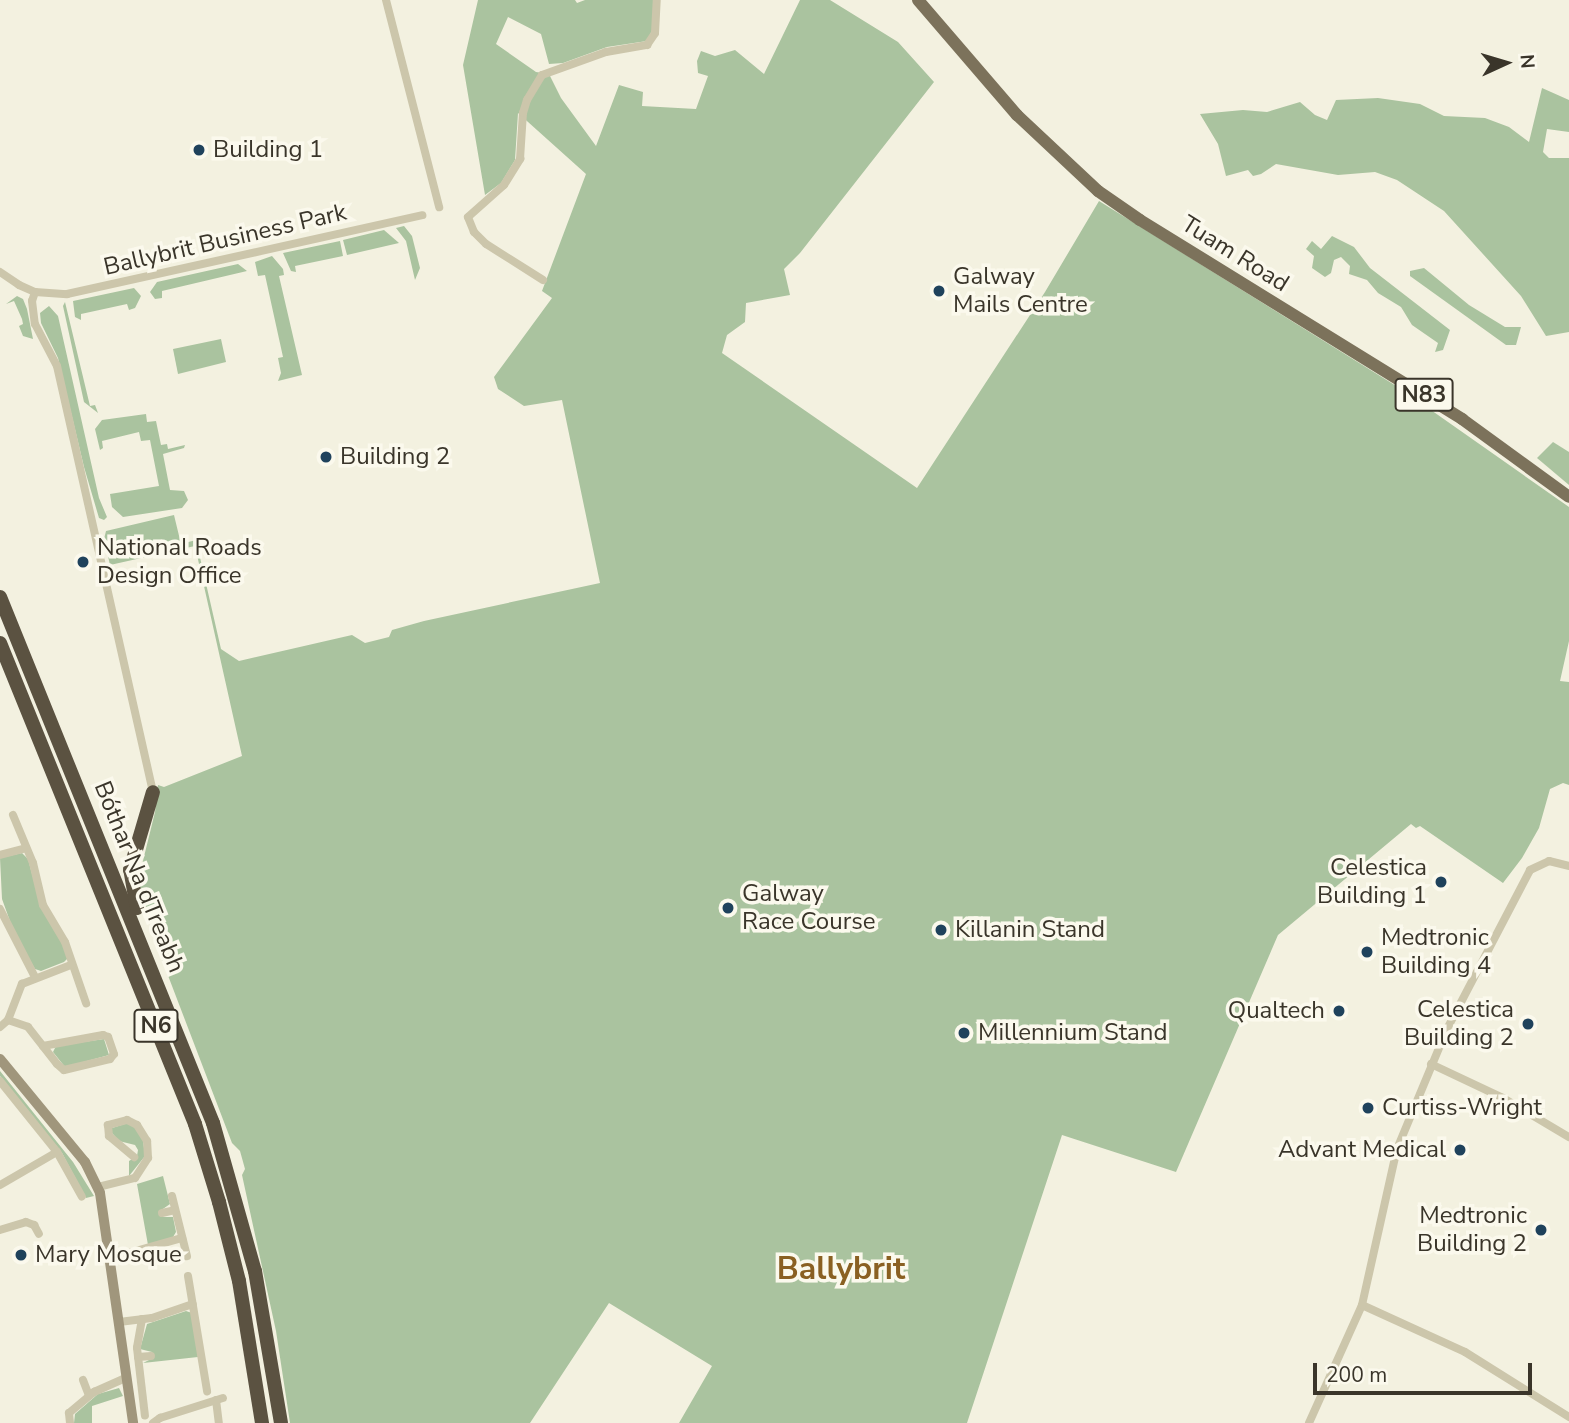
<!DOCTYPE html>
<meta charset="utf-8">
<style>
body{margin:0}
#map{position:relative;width:1569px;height:1423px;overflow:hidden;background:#f3f1e0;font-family:"Nunito Sans",sans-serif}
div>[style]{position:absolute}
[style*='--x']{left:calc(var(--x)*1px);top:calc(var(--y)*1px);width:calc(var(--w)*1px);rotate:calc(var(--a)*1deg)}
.green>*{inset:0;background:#aac39f}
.street>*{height:8px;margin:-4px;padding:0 4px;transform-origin:4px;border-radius:4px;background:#ccc6ab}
.secondary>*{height:10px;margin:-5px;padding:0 5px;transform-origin:5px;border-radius:5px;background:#a0967c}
.primary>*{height:12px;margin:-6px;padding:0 6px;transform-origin:6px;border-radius:6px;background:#7c725b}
.highway>*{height:14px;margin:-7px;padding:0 7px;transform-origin:7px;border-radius:7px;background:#5b5241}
.dots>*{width:19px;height:19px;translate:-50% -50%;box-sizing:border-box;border:4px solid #fbf9ed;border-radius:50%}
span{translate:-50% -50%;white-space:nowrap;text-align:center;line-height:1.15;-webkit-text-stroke:7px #fbf9ed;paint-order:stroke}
.shield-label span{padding:2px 5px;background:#fbf9ed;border:2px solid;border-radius:5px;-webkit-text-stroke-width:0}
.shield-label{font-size:23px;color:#3a352a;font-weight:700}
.poi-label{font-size:24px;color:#3a352a}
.left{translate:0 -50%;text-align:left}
.right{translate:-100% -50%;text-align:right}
.street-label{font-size:24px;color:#3a352a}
.district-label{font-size:32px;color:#8a6022;font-weight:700}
.north{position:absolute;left:1471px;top:28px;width:70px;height:70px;-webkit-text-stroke:5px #fbf9ed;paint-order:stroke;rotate:86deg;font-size:19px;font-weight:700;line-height:28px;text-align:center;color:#3a352a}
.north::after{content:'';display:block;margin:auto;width:24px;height:32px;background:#3a352a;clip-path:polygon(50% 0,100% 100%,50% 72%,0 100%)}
.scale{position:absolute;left:1313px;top:1363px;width:219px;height:32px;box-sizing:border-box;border:4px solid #3a352a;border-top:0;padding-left:9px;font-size:21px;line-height:24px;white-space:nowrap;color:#3a352a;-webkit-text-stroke:5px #fbf9ed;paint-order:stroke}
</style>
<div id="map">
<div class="green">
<div style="clip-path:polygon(478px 0,575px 0,577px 3px,585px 0,653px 0,654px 26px,647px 41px,607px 47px,563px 63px,549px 64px,541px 34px,508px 17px,496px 44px,536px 72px,549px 74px,561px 98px,596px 146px,619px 85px,643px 92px,642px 106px,696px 109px,708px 76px,698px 73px,697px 61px,701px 51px,715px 56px,735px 50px,764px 74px,800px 0,830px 0,898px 42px,934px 82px,800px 253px,784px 269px,790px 295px,746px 303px,745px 322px,727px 335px,722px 353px,917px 488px,1045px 292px,1099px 201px,1401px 389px,1569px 507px,1569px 641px,1560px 681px,1569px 682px,1569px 785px,1563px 783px,1550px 789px,1539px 828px,1522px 858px,1503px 883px,1420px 826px,1416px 828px,1411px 824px,1278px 935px,1176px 1172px,1062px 1135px,967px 1423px,679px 1423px,712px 1366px,609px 1303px,530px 1423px,290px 1423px,276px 1331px,242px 1175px,245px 1169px,240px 1151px,232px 1143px,164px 965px,138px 881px,155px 812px,158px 785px,164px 787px,242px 756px,195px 546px,110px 565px,104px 539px,106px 531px,174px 515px,181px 544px,196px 540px,221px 649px,239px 661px,352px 635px,365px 643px,389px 637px,392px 630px,424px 621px,600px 583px,562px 400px,524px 406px,498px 389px,494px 377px,552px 298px,542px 291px,586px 174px,518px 113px,515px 160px,501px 183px,485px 195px,463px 65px)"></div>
<div style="clip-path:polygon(1542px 88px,1569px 100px,1569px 132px,1547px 129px,1543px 152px,1549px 158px,1569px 158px,1569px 332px,1546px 336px,1521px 296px,1444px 211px,1397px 180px,1375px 172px,1338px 175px,1276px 164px,1261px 174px,1253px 176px,1248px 170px,1226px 176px,1218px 144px,1200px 114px,1243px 110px,1267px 112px,1300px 102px,1315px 115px,1327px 120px,1336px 100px,1378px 98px,1420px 104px,1444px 116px,1485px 118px,1509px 127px,1529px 142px)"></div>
<div style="clip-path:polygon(404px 226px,412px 236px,420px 268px,415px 280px,406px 241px,396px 228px)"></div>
<div style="clip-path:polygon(384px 230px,399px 243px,347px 255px,343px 240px)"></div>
<div style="clip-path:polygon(1332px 236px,1354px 247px,1370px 268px,1450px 330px,1443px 350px,1435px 352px,1438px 343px,1412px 325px,1401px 307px,1378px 293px,1367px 280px,1349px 274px,1350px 266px,1341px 257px,1334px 260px,1331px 273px,1325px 277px,1312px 268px,1314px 256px,1306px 249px,1312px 241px,1321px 249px)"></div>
<div style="clip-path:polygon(340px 241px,343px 256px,295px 266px,296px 272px,291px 271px,283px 253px)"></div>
<div style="clip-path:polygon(272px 256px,283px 269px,284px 275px,279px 276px,302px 375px,278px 381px,281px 373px,278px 358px,283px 357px,265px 275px,258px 276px,255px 262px)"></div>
<div style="clip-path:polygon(238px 264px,247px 271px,162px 291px,162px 298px,155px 299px,150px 292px,157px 282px)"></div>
<div style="clip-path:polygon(1424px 268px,1469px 305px,1505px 327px,1521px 327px,1516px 345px,1506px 345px,1410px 276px,1410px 271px)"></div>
<div style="clip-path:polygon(134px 288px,141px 296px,135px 308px,129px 310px,127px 304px,81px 314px,81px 320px,75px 317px,73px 301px)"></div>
<div style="clip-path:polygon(17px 296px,23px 299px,27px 309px,33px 339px,23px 336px,19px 326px,23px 324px,22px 319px,14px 301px,6px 304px)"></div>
<div style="clip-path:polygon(65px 302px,90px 406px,95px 405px,98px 413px,84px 402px,63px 306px)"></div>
<div style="clip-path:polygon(49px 306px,58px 316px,99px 498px,107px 517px,104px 520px,99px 518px,84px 467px,58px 358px,41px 323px,40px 313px)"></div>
<div style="clip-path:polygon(221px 339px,226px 362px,178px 374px,173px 349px)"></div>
<div style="clip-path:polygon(146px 414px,147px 422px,156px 421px,161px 445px,167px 444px,168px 449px,185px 445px,184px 448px,163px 454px,170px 490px,184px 491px,188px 500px,182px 508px,123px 517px,112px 507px,110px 494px,159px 486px,150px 440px,141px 441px,139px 432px,102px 441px,103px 448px,100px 450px,95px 429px,102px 420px)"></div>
<div style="clip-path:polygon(1553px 442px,1569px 452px,1569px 485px,1537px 458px)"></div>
<div style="clip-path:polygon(22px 853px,28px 859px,41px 907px,59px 935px,68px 958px,64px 962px,41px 971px,35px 969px,15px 935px,2px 899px,0 858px)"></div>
<div style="clip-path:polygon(104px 1039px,109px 1055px,65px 1067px,53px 1052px,56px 1046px)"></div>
<div style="clip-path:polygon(0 1071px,73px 1162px,94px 1196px,86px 1198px,62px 1153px,0 1076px)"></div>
<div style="clip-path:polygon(128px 1123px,134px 1125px,143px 1140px,145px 1156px,129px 1176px,129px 1161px,137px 1156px,138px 1150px,135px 1145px,119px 1141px,112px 1133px,112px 1128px)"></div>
<div style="clip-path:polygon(163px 1176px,170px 1204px,160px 1211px,162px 1217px,173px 1217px,176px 1232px,173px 1237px,148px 1245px,137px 1184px)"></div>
<div style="clip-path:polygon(186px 1311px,192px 1313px,198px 1357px,143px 1363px,153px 1358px,152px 1352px,140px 1349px,147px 1324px)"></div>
<div style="clip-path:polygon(119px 1388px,123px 1396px,92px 1406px,92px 1423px,74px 1423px,75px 1414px,98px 1394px)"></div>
</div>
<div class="street">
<div style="--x:386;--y:0;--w:214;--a:75.6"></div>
<div style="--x:0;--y:272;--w:23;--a:34"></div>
<div style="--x:19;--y:285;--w:17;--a:24"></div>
<div style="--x:35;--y:292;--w:32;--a:4"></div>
<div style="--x:67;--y:294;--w:364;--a:-12.5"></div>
<div style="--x:543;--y:280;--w:67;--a:-147.7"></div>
<div style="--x:486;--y:244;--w:17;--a:-135"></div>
<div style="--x:474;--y:232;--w:16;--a:-112"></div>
<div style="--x:468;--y:217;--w:48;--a:-41.6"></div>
<div style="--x:504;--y:185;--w:31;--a:-58"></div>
<div style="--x:520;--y:159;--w:46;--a:-86.3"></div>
<div style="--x:523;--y:113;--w:14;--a:-73"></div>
<div style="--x:527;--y:100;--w:29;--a:-59"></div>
<div style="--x:542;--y:75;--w:68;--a:-19.8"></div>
<div style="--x:606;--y:52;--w:42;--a:-9.7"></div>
<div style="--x:647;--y:45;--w:14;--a:-56"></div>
<div style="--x:655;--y:33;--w:33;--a:-87"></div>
<div style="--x:35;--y:292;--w:9;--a:108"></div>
<div style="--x:32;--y:301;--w:23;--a:83"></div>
<div style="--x:35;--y:324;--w:47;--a:62.4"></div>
<div style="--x:57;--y:366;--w:437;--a:77.3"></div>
<div style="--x:13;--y:815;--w:52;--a:67.4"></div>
<div style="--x:33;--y:863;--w:43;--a:76.6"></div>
<div style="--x:43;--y:905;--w:43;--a:59.3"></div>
<div style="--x:65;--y:942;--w:65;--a:71"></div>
<div style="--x:0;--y:855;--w:27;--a:-15"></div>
<div style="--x:0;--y:909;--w:76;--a:62.8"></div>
<div style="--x:8;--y:1020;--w:21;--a:19"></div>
<div style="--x:28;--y:1027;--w:47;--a:51.9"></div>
<div style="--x:57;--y:1064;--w:9;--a:41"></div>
<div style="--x:64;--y:1070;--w:47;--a:-13.4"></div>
<div style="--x:110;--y:1059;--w:6;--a:-51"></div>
<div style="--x:114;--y:1054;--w:18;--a:-109"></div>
<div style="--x:108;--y:1037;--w:5;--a:-158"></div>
<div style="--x:103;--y:1035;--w:61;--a:169.6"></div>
<div style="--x:0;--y:1027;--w:11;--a:-41"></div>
<div style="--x:8;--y:1020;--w:39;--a:-69"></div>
<div style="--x:22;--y:984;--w:53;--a:-21.2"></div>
<div style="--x:1431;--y:1064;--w:80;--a:25.3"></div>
<div style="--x:1503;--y:1098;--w:77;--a:30.6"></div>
<div style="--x:0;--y:1081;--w:91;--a:51.2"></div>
<div style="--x:57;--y:1152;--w:51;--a:60.9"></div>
<div style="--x:0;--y:1185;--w:66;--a:-30.1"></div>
<div style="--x:98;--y:1187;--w:38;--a:-14"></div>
<div style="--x:135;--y:1178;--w:24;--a:-57"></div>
<div style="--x:148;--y:1158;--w:17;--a:-93"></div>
<div style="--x:147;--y:1141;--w:19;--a:-122"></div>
<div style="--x:137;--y:1125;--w:11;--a:-153"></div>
<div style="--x:127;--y:1120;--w:20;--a:165"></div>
<div style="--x:108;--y:1125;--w:11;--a:85"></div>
<div style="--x:109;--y:1136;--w:33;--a:40"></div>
<div style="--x:172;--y:1196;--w:62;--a:76"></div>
<div style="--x:162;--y:1213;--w:13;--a:-13"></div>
<div style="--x:0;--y:1230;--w:27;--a:-17"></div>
<div style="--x:26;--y:1222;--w:9;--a:21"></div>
<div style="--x:34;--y:1225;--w:10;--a:61"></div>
<div style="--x:111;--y:1258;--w:74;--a:-15.7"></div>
<div style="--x:188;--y:1276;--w:117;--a:80.6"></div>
<div style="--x:1362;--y:1305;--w:113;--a:24.5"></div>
<div style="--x:1465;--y:1352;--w:123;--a:32"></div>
<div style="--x:142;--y:1319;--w:29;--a:100"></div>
<div style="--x:137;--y:1348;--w:68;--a:83.3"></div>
<div style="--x:119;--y:1322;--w:33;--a:-7"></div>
<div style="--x:152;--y:1318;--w:43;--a:-18.9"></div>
<div style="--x:138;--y:1357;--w:13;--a:-4"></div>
<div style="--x:83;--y:1380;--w:17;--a:69"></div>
<div style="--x:216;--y:1400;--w:23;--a:83"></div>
<div style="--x:70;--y:1423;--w:10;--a:-96"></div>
<div style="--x:69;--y:1413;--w:33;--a:-40"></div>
<div style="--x:94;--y:1392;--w:35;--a:-24"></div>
<div style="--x:153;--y:1423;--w:9;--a:-36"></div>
<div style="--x:160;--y:1418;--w:66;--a:-17.6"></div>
<div style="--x:1309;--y:1423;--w:129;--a:-65.8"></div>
<div style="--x:1362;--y:1305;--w:160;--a:-77.4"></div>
<div style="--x:1397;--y:1149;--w:130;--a:-67.4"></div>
<div style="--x:1447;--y:1029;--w:179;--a:-62.4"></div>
<div style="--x:1530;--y:870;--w:21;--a:-25"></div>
<div style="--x:1549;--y:861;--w:21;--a:14"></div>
</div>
<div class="secondary">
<div style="--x:0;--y:1059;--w:134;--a:50.5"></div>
<div style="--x:85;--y:1162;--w:34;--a:64"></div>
<div style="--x:100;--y:1193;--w:232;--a:81.8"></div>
</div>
<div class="primary">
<div style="--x:918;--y:0;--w:152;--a:49.3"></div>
<div style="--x:1017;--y:115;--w:111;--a:43.2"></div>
<div style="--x:1098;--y:191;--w:51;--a:34.6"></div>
<div style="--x:1140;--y:220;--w:379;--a:31.7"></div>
<div style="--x:1462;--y:419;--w:132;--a:36.1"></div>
</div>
<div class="highway">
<div style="--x:0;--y:597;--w:567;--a:67.95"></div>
<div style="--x:213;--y:1123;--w:154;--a:74.2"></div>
<div style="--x:255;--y:1271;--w:154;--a:80.3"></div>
<div style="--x:0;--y:643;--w:519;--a:67.93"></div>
<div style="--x:195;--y:1124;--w:82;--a:72.9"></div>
<div style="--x:219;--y:1202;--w:81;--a:75.8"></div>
<div style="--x:239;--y:1281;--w:144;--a:80.8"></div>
<div style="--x:137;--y:908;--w:39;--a:-100"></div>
<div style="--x:130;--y:870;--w:81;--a:-73.6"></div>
</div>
<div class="dots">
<div style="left:199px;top:150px;background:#1f425c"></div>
<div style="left:939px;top:291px;background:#1f425c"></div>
<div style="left:326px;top:457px;background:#1f425c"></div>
<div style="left:83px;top:562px;background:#1f425c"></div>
<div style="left:1441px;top:882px;background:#1f425c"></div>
<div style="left:728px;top:908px;background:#1f425c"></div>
<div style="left:941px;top:930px;background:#1f425c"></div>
<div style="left:1367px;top:952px;background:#1f425c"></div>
<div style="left:1339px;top:1011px;background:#1f425c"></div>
<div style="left:1528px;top:1024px;background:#1f425c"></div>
<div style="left:964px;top:1033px;background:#1f425c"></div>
<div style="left:1368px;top:1108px;background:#1f425c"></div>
<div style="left:1460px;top:1150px;background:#1f425c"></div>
<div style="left:1541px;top:1230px;background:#1f425c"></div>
<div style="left:21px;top:1255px;background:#1f425c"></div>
</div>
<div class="shield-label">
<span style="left:1424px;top:395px">N83</span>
<span style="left:156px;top:1026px">N6</span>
</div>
<div class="poi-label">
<span class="left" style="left:213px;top:150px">Building 1</span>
<span class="left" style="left:953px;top:291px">Galway<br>Mails Centre</span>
<span class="left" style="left:340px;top:457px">Building 2</span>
<span class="left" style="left:97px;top:562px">National Roads<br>Design Office</span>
<span class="right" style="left:1427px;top:882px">Celestica<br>Building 1</span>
<span class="left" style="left:742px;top:908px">Galway<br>Race Course</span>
<span class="left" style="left:955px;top:930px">Killanin Stand</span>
<span class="left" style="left:1381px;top:952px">Medtronic<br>Building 4</span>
<span class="right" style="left:1514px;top:1024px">Celestica<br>Building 2</span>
<span class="right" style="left:1325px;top:1011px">Qualtech</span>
<span class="left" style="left:978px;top:1033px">Millennium Stand</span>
<span class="left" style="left:1382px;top:1108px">Curtiss-Wright</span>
<span class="right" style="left:1446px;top:1150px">Advant Medical</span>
<span class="right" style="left:1527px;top:1230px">Medtronic<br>Building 2</span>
<span class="left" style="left:35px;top:1255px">Mary Mosque</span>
</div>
<div class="street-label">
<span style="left:225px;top:240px;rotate:-13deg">Ballybrit Business Park</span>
<span style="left:1235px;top:254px;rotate:32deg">Tuam Road</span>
<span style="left:139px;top:877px;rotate:68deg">Bóthar Na dTreabh</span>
</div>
<div class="district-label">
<span style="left:841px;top:1269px">Ballybrit</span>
</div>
<div class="north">N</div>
<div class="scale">200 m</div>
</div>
